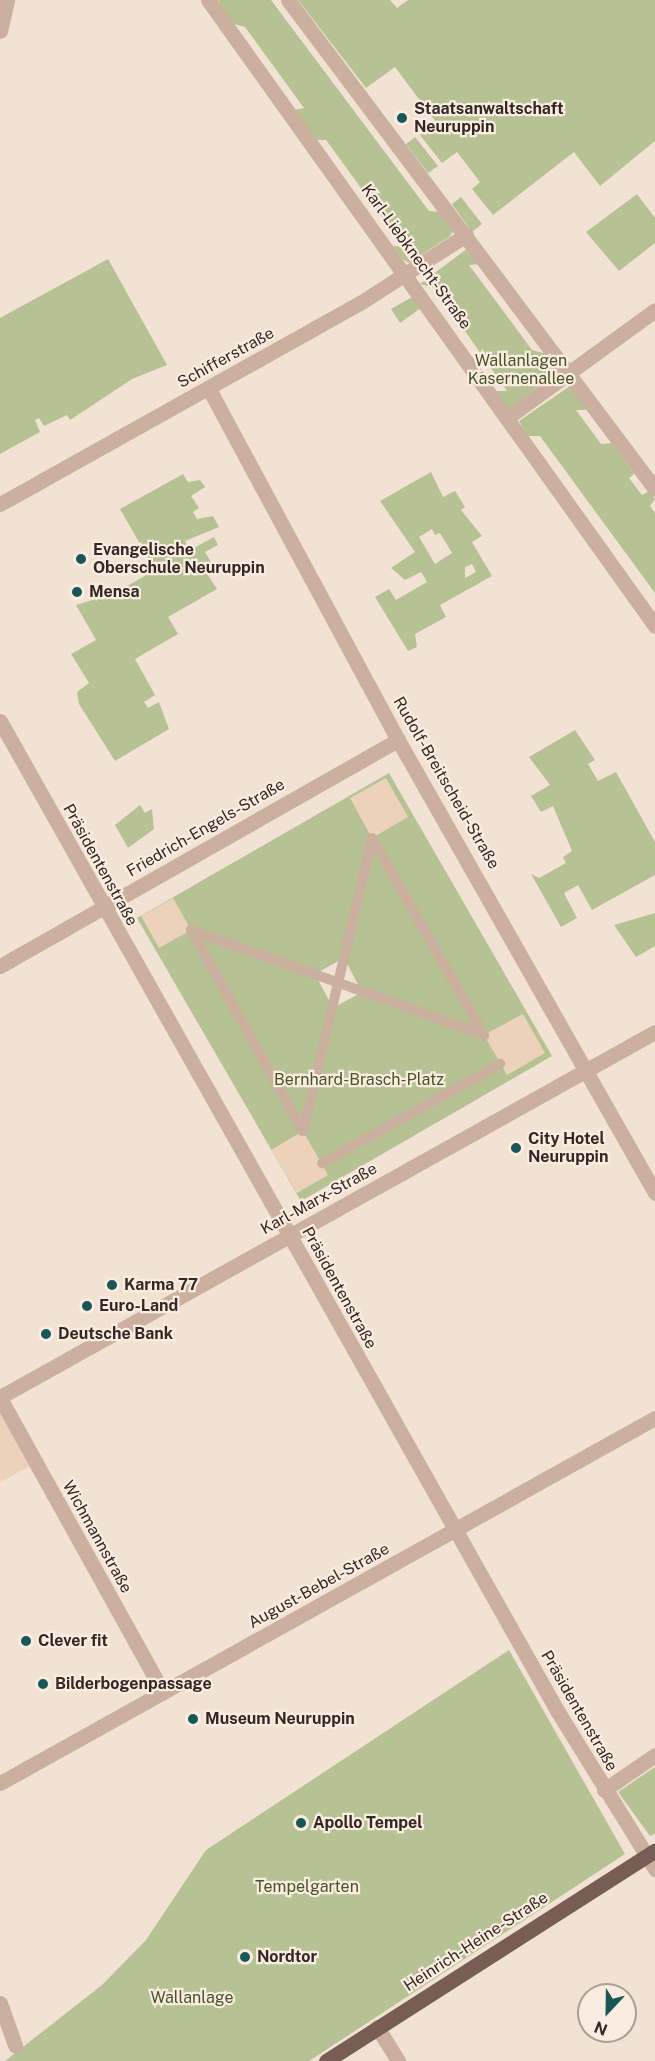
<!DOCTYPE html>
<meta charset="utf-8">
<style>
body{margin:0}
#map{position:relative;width:655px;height:2061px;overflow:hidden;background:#f2e2d4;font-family:"Public Sans",sans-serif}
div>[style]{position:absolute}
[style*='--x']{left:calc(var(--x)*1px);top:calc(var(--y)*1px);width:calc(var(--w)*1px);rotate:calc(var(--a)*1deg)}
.green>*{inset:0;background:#b6c294}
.plaza>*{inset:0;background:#ecd2ba}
.pedestrian>*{height:10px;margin:-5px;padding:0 5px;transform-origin:5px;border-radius:5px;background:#cbb0a0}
.minor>*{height:15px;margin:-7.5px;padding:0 7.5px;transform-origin:7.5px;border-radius:7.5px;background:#cbb0a0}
.primary>*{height:15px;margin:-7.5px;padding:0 7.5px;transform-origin:7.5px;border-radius:7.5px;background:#775d53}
.dots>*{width:16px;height:16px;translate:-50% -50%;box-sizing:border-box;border:3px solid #faece0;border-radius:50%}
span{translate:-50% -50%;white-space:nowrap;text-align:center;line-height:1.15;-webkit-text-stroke:4.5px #faece0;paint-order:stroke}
.poi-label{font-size:16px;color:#342824;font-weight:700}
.left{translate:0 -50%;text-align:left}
.street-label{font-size:16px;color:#342824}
.park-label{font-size:16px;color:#475426}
.north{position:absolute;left:577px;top:1983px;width:60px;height:60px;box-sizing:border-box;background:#faece0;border:2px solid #ab9e95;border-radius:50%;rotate:202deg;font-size:16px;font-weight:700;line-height:24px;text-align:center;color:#342824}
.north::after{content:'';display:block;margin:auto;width:21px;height:27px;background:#175857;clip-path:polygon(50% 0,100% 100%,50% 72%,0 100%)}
</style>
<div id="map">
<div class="green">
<div style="clip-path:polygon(218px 0,271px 0,429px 211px,441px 212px,453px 232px,449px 237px,409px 263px,402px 259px,393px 246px,404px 247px,326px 140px,314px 140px,294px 110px,304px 108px,245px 27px,230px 23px)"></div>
<div style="clip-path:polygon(298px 0,390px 0,397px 8px,408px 0,655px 0,655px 141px,600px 186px,574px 152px,493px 215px,472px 189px,480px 182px,457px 152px,442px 163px,420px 135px,436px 122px,395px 67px,366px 88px)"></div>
<div style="clip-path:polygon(415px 137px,438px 166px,428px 173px,406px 144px)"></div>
<div style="clip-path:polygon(637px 194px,655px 218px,655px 243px,619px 271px,586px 232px)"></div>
<div style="clip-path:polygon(461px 197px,482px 224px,472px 232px,452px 204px)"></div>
<div style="clip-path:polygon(468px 248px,481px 264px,469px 265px,532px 350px,547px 354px,555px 365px,553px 375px,509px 409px,495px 391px,507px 391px,435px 288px,420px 284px)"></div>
<div style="clip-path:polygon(108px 259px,167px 365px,132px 379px,70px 420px,67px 415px,44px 426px,39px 418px,35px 420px,40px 432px,0 454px,0 318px)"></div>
<div style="clip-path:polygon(412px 297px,421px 308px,400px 323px,391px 309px)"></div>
<div style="clip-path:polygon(570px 386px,587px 410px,576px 410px,601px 444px,612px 443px,634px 474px,629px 478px,642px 495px,649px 491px,655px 499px,650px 506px,655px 513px,655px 593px,540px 436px,528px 436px,519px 421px)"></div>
<div style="clip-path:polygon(evenodd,431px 472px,443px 497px,455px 491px,465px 507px,461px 510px,482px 536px,472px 542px,492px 576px,440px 605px,446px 617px,415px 634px,417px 647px,408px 651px,375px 597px,389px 589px,396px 600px,427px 582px,421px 572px,405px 580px,391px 568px,415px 552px,380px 501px,431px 472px,432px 529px,435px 535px,440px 533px,452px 553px,435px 564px,419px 537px,432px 529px,431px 472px,472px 564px,476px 572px,465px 578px,465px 567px,472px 564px)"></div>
<div style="clip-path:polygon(183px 474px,188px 482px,200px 480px,205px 487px,191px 496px,199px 508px,193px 512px,197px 519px,213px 516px,219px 527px,185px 541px,190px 550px,214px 537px,218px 545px,205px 552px,216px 570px,208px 575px,217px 589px,168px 617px,178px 634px,135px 659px,155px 695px,144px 702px,148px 708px,159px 702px,169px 729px,115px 761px,79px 704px,77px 692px,89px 683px,71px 654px,96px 640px,76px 605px,96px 599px,102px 590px,108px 597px,155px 570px,120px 509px)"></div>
<div style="clip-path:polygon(575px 730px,595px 760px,588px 764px,598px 781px,616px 772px,655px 842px,655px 875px,592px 910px,578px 885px,564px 893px,577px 918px,561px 927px,531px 874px,539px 878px,566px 863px,563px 857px,572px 851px,553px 806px,541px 812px,531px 796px,550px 785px,529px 757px)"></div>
<div style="clip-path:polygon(evenodd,389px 773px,552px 1056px,301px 1201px,137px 918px,389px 773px,344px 958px,362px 992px,333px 1008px,315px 974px,344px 958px)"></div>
<div style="clip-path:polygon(140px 805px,145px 813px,152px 809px,154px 829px,128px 848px,115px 825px)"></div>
<div style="clip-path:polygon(655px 913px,655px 946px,636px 957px,614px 925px)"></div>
<div style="clip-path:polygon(509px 1650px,625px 1854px,309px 2061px,5px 2061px,102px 1985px,146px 1940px,206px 1850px)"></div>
<div style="clip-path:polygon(655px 1767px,655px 1834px,650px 1836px,618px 1792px)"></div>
</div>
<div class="plaza">
<div style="clip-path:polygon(386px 778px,408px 817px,372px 838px,350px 798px)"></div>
<div style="clip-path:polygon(173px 898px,191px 930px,159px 948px,141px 916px)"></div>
<div style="clip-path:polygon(523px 1014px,545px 1053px,507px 1075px,484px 1035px)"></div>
<div style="clip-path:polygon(303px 1131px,328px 1175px,297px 1193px,271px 1150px)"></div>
<div style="clip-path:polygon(0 1398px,36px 1463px,0 1482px)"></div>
</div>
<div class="pedestrian">
<div style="--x:372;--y:838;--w:227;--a:60.4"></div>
<div style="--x:191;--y:930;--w:311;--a:19.7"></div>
<div style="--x:191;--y:930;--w:230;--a:60.9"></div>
<div style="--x:303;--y:1131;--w:301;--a:-76.7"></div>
<div style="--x:322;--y:1163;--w:204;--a:-29.1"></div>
</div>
<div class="minor">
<div style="--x:208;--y:0;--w:769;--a:54.47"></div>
<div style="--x:288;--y:0;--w:611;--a:53.11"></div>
<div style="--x:0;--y:31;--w:32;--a:-77"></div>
<div style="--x:209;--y:389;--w:399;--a:61.7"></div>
<div style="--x:398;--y:740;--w:521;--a:60.43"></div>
<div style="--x:507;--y:418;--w:183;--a:-36.1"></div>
<div style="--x:0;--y:504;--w:412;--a:-29.2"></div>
<div style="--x:360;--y:303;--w:126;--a:-32.7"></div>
<div style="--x:0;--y:721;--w:1137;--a:60.62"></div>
<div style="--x:558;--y:1712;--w:185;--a:58.3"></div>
<div style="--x:0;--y:966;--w:458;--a:-29.6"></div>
<div style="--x:0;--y:1397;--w:750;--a:-29.13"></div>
<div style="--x:0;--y:1398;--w:336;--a:61"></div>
<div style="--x:0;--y:1783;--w:750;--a:-29.13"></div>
<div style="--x:604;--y:1790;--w:62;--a:-34.5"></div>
<div style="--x:0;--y:2003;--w:45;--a:70.3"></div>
<div style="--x:377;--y:2027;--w:40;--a:58"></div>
</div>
<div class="primary">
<div style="--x:326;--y:2061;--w:390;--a:-32.6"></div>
</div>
<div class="dots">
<div style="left:402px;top:118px;background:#175857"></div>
<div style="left:81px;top:559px;background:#175857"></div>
<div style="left:77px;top:592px;background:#175857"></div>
<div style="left:516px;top:1148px;background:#175857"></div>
<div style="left:112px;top:1285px;background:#175857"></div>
<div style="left:87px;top:1306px;background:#175857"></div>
<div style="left:46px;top:1334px;background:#175857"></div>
<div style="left:26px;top:1641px;background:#175857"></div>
<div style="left:43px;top:1684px;background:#175857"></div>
<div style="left:193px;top:1719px;background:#175857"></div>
<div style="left:301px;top:1823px;background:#175857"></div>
<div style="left:245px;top:1957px;background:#175857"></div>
</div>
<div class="poi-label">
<span class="left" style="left:414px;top:118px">Staatsanwaltschaft<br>Neuruppin</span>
<span class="left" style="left:93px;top:559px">Evangelische<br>Oberschule Neuruppin</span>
<span class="left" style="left:89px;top:592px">Mensa</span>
<span class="left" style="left:528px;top:1148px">City Hotel<br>Neuruppin</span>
<span class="left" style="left:124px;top:1285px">Karma 77</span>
<span class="left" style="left:99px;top:1306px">Euro-Land</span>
<span class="left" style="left:58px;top:1334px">Deutsche Bank</span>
<span class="left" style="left:38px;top:1641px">Clever fit</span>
<span class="left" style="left:55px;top:1684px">Bilderbogenpassage</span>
<span class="left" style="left:205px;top:1719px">Museum Neuruppin</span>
<span class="left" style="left:313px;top:1823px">Apollo Tempel</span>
<span class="left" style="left:257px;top:1957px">Nordtor</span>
</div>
<div class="street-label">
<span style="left:416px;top:257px;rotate:54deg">Karl-Liebknecht-Straße</span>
<span style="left:226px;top:358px;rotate:-29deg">Schifferstraße</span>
<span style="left:446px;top:783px;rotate:60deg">Rudolf-Breitscheid-Straße</span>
<span style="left:206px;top:828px;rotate:-30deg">Friedrich-Engels-Straße</span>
<span style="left:100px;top:865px;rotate:61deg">Präsidentenstraße</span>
<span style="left:319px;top:1199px;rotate:-29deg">Karl-Marx-Straße</span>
<span style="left:339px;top:1288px;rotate:61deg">Präsidentenstraße</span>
<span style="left:97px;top:1537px;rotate:61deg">Wichmannstraße</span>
<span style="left:319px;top:1586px;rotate:-29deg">August-Bebel-Straße</span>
<span style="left:579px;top:1711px;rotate:60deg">Präsidentenstraße</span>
<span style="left:476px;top:1942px;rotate:-33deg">Heinrich-Heine-Straße</span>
</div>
<div class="park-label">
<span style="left:521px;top:370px">Wallanlagen<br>Kasernenallee</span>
<span style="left:359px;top:1080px">Bernhard-Brasch-Platz</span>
<span style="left:307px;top:1887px">Tempelgarten</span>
<span style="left:192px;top:1998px">Wallanlage</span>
</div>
<div class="north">N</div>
</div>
